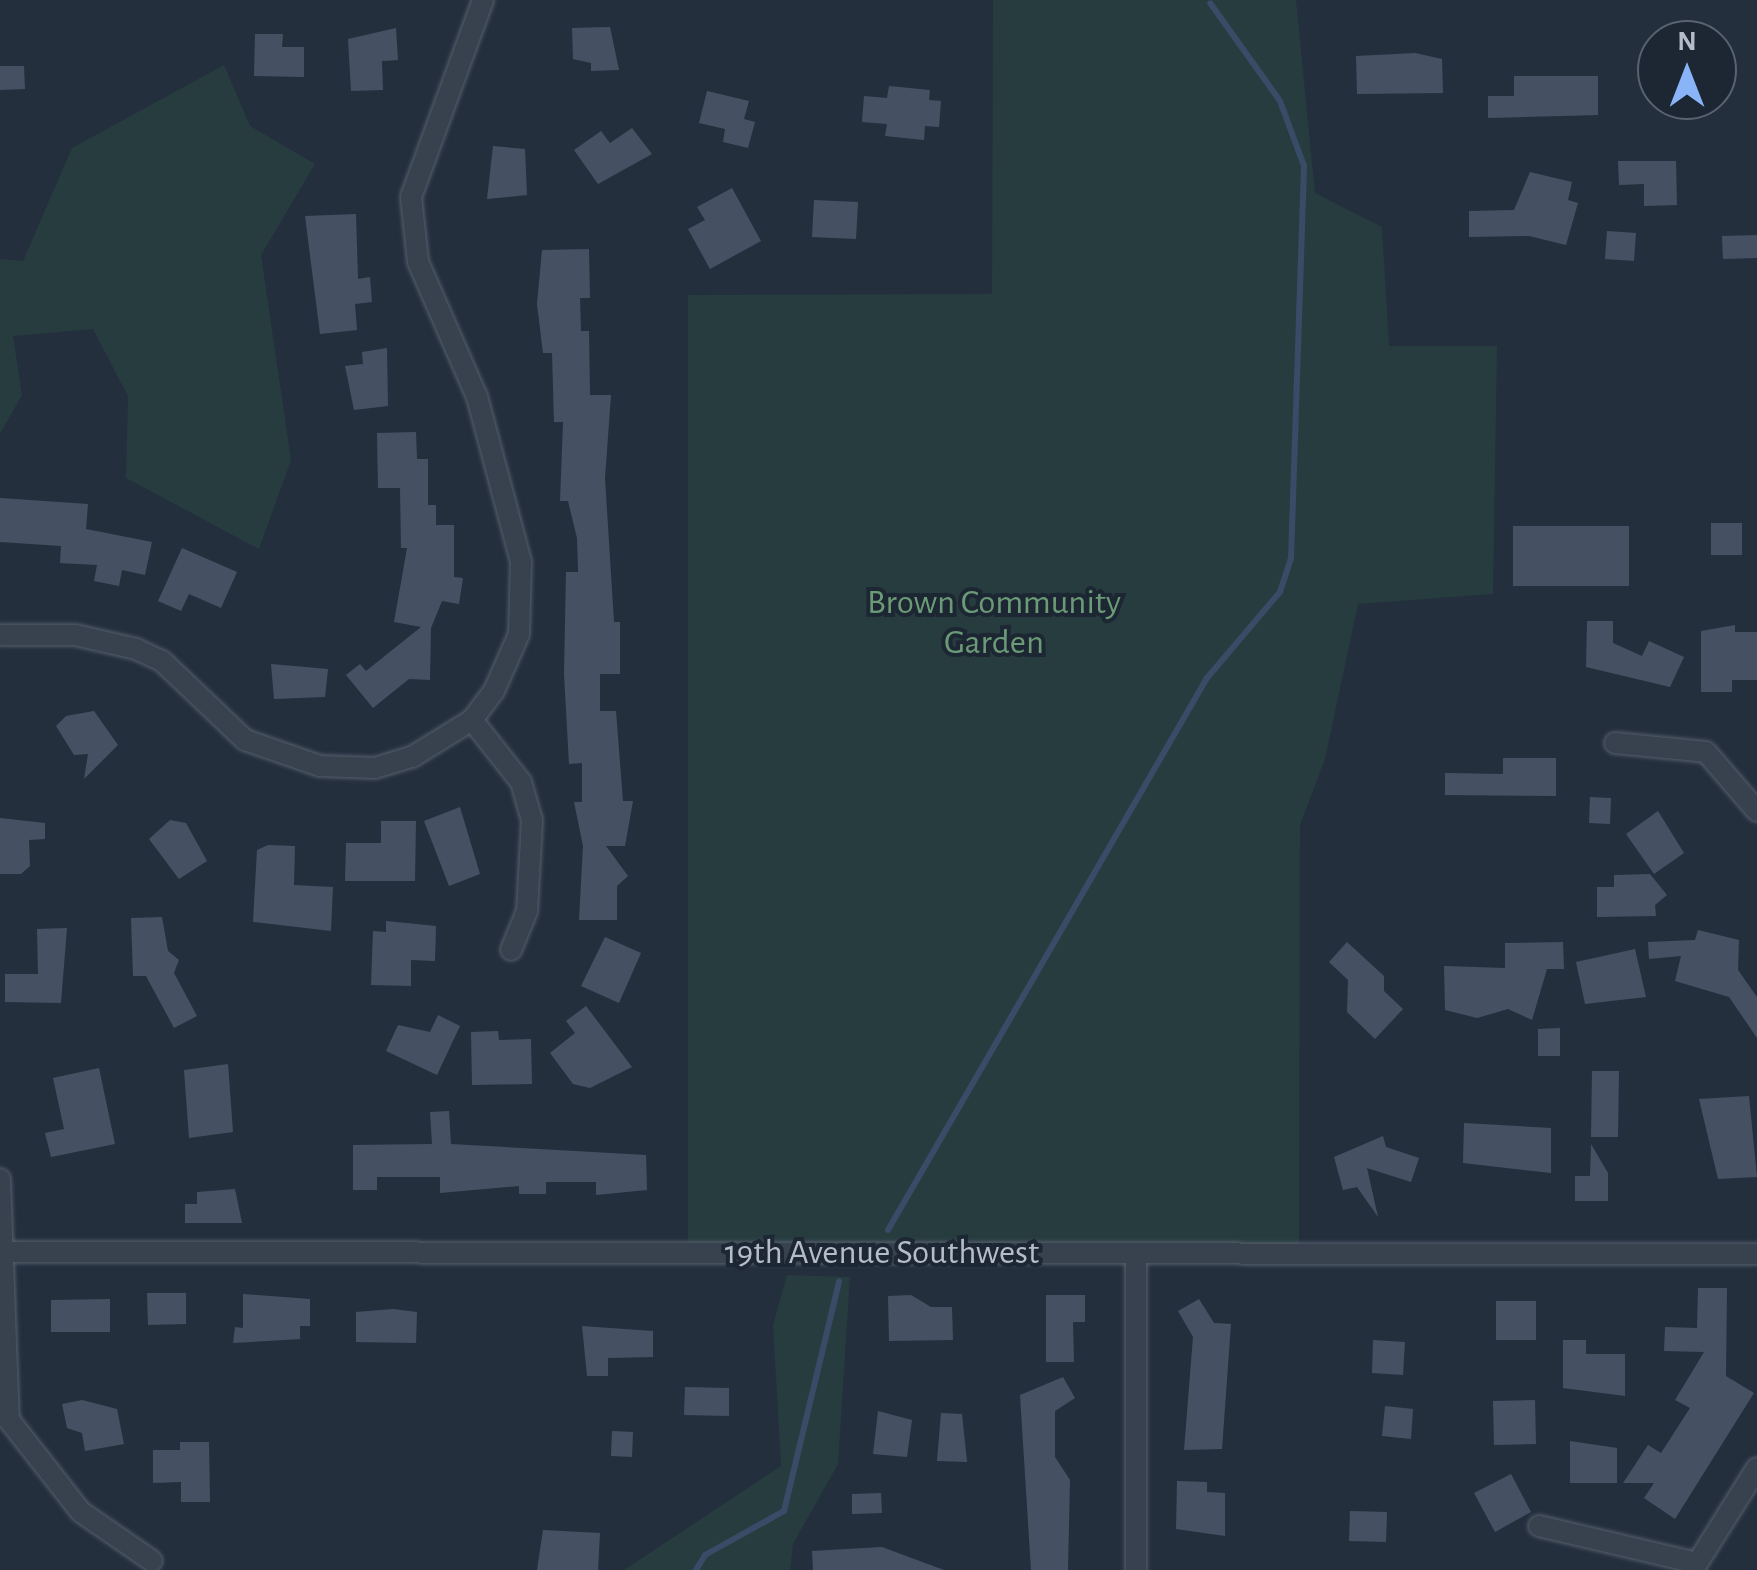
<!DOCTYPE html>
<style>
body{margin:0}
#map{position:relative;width:1757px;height:1570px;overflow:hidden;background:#242f3e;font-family:"Alegreya Sans",sans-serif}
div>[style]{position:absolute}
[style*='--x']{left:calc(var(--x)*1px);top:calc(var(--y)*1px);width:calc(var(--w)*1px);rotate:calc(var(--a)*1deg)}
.green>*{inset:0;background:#263c3f}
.stream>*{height:6px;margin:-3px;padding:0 3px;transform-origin:3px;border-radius:3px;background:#394c67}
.building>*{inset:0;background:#455162}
.roads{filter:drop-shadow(0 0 2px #565f6c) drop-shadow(0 0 2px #565f6c)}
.street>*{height:20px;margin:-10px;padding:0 10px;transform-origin:10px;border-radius:10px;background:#38414e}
span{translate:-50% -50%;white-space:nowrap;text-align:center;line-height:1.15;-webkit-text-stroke:8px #1d2633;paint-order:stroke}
.park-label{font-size:35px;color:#6b9a76}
.street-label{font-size:35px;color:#b4bcc9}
.north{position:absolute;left:1637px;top:20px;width:100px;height:100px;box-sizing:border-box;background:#1d2633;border:2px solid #59626f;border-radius:50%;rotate:0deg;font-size:28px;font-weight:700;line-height:40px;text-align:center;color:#b4bcc9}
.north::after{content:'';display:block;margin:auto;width:35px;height:45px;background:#8ab4f8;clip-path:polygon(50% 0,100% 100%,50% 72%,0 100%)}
</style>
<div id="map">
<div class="green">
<div style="clip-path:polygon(993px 0,1296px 0,1315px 193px,1382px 227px,1389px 346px,1497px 346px,1493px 594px,1358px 604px,1325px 759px,1300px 825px,1299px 1254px,688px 1253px,688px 295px,992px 294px)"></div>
<div style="clip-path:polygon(224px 65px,250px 126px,315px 164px,261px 255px,291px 460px,259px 549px,126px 478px,128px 396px,93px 329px,13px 336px,22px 395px,0 434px,0 259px,23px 261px,72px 148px)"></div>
<div style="clip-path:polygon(787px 1275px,850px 1277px,838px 1464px,793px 1544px,790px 1570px,624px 1570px,781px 1466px,773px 1325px)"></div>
</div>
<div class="stream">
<div style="--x:888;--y:1230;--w:638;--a:-59.98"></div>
<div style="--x:1207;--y:678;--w:113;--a:-49.7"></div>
<div style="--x:1280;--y:592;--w:35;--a:-72"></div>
<div style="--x:1291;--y:559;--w:393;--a:-88.1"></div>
<div style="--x:1304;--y:166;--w:69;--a:-110.3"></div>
<div style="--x:1280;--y:101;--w:120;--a:-125.5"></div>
<div style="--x:696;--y:1570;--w:17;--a:-59"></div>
<div style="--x:705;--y:1555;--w:90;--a:-29.1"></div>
<div style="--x:784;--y:1511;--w:236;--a:-76.5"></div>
</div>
<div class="building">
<div style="clip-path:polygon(610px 27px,619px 70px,591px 71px,591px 63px,573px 59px,572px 28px)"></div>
<div style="clip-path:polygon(396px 28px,398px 60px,382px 61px,383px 90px,351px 91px,348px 39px)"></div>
<div style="clip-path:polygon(255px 34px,283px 34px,282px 47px,304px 47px,304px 77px,254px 76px)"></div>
<div style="clip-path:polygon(1415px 53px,1442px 59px,1443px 93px,1357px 94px,1356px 56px)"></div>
<div style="clip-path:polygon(0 66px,24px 66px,25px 89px,0 90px)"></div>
<div style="clip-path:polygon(1514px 76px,1598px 76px,1598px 115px,1488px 118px,1488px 96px,1514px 96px)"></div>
<div style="clip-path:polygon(889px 86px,930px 90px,929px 100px,941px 101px,939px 127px,925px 126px,924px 140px,885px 136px,887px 124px,862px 122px,864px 96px,887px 98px)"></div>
<div style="clip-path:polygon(707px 91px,749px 101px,744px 119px,755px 122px,748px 148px,723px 142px,725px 129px,699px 123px)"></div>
<div style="clip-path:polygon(632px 128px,652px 154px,598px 184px,574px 150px,601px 131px,610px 143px)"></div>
<div style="clip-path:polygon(493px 146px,525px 149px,527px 195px,487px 199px)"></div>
<div style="clip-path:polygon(1618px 161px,1676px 161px,1677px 205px,1644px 206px,1644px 184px,1619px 185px)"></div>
<div style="clip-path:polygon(1530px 172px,1572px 182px,1568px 200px,1578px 203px,1566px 245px,1529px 236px,1469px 237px,1469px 211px,1514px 210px)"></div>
<div style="clip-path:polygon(732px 188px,761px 241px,710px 269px,688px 229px,705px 220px,697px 207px)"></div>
<div style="clip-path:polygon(814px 200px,858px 202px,856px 239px,812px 237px)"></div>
<div style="clip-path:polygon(356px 214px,358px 279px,370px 277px,372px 302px,355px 304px,357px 330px,320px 334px,305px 216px)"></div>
<div style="clip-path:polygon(1607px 231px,1636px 233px,1634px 261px,1605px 259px)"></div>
<div style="clip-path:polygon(1757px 235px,1757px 258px,1723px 259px,1722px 236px)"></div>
<div style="clip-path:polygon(589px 249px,590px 298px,580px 298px,581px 331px,589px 331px,590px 395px,611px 395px,605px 478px,614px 622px,620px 622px,620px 674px,600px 674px,600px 711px,616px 711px,623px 801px,633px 801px,625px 846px,606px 846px,628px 876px,617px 886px,617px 920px,579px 920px,583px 846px,574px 802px,582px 802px,582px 763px,569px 764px,564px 674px,566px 572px,578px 572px,577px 538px,568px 501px,560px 501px,563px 422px,554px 422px,552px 353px,543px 353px,537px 304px,542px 250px)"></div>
<div style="clip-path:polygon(387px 348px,388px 406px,354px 410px,345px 366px,363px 364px,362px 352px)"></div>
<div style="clip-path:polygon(416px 432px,417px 459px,428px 459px,428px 505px,436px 505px,436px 525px,454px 525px,454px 577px,463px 578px,459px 604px,442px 601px,431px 628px,430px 680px,409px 679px,373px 708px,346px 675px,360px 664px,366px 671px,421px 627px,394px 622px,407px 548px,401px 548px,400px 488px,378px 488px,377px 433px)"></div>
<div style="clip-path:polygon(0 498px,88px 504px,86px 529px,152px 542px,145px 575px,122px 570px,119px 586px,94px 581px,97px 565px,60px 563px,61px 546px,0 542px)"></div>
<div style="clip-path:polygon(1711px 523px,1742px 523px,1742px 555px,1711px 555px)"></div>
<div style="clip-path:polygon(1513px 526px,1629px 526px,1629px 586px,1513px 586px)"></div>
<div style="clip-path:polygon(182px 548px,237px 572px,221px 608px,189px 594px,181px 611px,158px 601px)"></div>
<div style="clip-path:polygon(1587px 621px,1613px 621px,1613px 643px,1642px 656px,1649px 641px,1684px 657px,1670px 687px,1586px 667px)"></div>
<div style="clip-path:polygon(1735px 625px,1735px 632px,1757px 632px,1757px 680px,1732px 680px,1732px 692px,1701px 692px,1701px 631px)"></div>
<div style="clip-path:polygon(271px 664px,328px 669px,325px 697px,274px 699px)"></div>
<div style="clip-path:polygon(94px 711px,118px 745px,84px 779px,88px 754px,74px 755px,56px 726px,66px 716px)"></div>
<div style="clip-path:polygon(1503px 758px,1556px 758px,1556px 796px,1445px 795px,1445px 773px,1503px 774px)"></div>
<div style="clip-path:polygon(1590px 797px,1611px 798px,1610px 824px,1589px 823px)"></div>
<div style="clip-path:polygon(460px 807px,480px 874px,449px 886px,424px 821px)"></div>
<div style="clip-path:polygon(1658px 811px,1684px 853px,1654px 874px,1626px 834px)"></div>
<div style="clip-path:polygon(0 818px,45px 823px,45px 839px,29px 840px,30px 866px,21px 874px,0 874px)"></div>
<div style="clip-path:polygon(170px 820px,186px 823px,207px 861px,179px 879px,149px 839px)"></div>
<div style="clip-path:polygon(381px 821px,416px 821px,415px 881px,345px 881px,346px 843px,381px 843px)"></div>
<div style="clip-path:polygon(268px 845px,295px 846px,294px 885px,333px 887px,331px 931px,253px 922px,257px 850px)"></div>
<div style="clip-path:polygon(1650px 874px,1667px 895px,1655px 905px,1656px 916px,1597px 917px,1597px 887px,1614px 887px,1614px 875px)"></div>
<div style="clip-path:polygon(162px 917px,168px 951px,179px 960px,174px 973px,197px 1016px,174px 1028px,146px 976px,133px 976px,131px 918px)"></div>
<div style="clip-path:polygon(386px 921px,436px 926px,435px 961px,411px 960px,411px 986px,371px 985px,373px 931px,386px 932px)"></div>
<div style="clip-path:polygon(67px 928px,61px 1003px,5px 1002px,5px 974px,38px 974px,37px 929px)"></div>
<div style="clip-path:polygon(1698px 930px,1739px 940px,1738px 970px,1757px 997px,1757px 1038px,1729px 997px,1675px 981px,1681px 956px,1649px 959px,1648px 942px,1695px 940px)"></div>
<div style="clip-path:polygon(605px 937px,641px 953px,619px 1003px,581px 986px)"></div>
<div style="clip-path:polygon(1347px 942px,1384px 976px,1384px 991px,1403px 1009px,1375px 1039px,1347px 1012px,1348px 980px,1329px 962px)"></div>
<div style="clip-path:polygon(1563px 942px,1564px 969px,1547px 969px,1532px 1020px,1508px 1009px,1477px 1018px,1445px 1010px,1444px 966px,1505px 968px,1505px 943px)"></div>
<div style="clip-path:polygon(1635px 949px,1646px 997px,1585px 1004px,1576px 962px)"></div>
<div style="clip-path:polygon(586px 1006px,632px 1067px,590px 1088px,573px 1084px,550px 1053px,575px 1033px,566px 1021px)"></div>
<div style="clip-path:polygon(438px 1015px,460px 1026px,437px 1075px,386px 1051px,398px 1025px,430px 1032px)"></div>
<div style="clip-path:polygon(1560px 1028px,1560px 1056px,1538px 1056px,1538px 1029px)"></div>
<div style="clip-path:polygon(498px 1031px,499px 1040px,531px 1039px,532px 1084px,472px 1085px,471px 1032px)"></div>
<div style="clip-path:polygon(228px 1064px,233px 1132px,189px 1138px,184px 1070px)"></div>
<div style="clip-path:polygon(99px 1068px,115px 1144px,51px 1157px,45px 1133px,64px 1129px,53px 1078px)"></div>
<div style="clip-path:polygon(1592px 1071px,1619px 1071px,1618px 1137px,1591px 1137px)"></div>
<div style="clip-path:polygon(1749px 1096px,1757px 1177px,1718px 1179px,1699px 1099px)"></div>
<div style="clip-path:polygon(449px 1111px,451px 1144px,646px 1155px,647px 1190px,596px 1195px,596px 1182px,546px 1182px,546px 1194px,519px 1194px,519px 1186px,440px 1193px,440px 1177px,377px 1177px,377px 1190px,353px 1190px,353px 1145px,432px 1144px,430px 1112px)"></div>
<div style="clip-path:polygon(1464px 1123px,1551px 1128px,1551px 1173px,1463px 1163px)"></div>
<div style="clip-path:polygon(1383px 1136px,1386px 1147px,1419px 1158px,1411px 1182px,1367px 1168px,1378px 1217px,1357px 1187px,1343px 1190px,1334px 1157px)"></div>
<div style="clip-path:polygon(1591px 1144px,1608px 1173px,1608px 1201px,1575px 1201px,1575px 1176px,1590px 1176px)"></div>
<div style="clip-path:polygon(235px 1189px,242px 1223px,185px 1223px,185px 1204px,197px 1204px,197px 1192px)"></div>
<div style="clip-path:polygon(1698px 1288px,1727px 1288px,1726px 1376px,1754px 1393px,1675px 1519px,1644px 1498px,1654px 1483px,1623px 1483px,1648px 1445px,1661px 1453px,1690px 1408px,1675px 1400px,1704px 1352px,1664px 1351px,1665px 1327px,1697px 1328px)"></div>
<div style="clip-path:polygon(147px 1293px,186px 1293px,186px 1324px,148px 1325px)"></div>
<div style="clip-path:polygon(243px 1294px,310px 1299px,310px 1326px,300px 1326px,300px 1339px,233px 1343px,235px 1327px,243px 1328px)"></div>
<div style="clip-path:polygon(911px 1295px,931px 1307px,952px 1307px,953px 1340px,889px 1341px,888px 1296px)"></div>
<div style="clip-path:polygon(1046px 1295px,1085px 1295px,1085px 1322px,1073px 1322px,1074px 1362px,1046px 1362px)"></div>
<div style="clip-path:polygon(110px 1299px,110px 1332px,51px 1332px,51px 1300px)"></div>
<div style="clip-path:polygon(1199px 1299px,1214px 1323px,1231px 1324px,1222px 1449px,1184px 1450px,1193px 1337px,1178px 1311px)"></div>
<div style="clip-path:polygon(1496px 1301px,1536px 1301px,1536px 1340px,1496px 1340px)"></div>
<div style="clip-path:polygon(393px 1309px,417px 1312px,416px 1343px,356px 1342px,356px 1312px)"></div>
<div style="clip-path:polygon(582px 1326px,653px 1331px,653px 1357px,608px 1358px,608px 1376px,587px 1376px)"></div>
<div style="clip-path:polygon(1373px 1340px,1405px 1342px,1403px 1375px,1372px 1373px)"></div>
<div style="clip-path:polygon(1563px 1340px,1586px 1340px,1586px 1354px,1625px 1354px,1625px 1396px,1563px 1388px)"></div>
<div style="clip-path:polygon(1063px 1377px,1075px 1398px,1055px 1411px,1055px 1457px,1070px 1480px,1068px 1570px,1031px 1570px,1020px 1395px)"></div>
<div style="clip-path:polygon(685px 1387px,729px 1388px,729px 1416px,684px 1415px)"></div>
<div style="clip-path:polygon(82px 1400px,117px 1409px,124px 1444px,85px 1451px,82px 1433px,67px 1428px,62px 1404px)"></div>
<div style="clip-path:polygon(1535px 1400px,1536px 1444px,1494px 1445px,1493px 1401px)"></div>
<div style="clip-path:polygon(1385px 1406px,1413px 1409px,1411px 1439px,1382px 1436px)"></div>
<div style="clip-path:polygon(878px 1411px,912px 1420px,907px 1457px,873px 1454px)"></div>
<div style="clip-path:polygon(941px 1413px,962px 1414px,967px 1462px,937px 1461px)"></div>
<div style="clip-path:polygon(612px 1431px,633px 1432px,632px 1457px,611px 1456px)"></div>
<div style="clip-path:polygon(1570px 1441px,1617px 1448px,1617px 1483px,1570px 1483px)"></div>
<div style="clip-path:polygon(180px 1442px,209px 1442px,210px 1502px,181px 1502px,181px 1482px,153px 1483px,153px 1450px,180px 1450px)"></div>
<div style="clip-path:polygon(1511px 1474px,1531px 1512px,1495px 1532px,1474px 1493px)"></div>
<div style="clip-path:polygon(1177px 1481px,1207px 1482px,1207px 1492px,1225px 1493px,1225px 1536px,1176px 1529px)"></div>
<div style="clip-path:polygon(881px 1493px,882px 1513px,852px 1514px,852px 1494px)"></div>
<div style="clip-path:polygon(1350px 1511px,1387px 1512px,1386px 1542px,1349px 1541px)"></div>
<div style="clip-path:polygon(543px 1530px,600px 1533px,598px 1570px,537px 1570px)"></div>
<div style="clip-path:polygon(882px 1547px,944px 1570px,813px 1570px,812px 1551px)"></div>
</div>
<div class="roads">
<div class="street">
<div style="--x:0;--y:635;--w:75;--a:0"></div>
<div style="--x:75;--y:635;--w:63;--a:12.9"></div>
<div style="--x:136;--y:649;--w:29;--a:25"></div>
<div style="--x:162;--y:661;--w:115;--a:43.6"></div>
<div style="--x:245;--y:740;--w:79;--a:19.1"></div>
<div style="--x:320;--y:766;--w:55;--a:2.1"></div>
<div style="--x:375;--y:768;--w:39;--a:-17"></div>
<div style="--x:412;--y:757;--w:70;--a:-31.7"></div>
<div style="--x:472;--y:720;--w:36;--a:-53"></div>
<div style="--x:494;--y:691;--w:62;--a:-66.3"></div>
<div style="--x:519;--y:634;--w:72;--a:-88.4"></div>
<div style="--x:521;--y:562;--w:171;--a:-104.9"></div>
<div style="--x:477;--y:397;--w:147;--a:-113.6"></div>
<div style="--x:418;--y:262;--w:65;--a:-96.1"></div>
<div style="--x:411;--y:197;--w:210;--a:-69.9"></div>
<div style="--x:472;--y:720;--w:79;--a:51.7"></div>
<div style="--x:521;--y:782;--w:40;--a:74"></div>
<div style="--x:532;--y:820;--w:91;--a:93.1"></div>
<div style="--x:527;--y:911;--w:42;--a:112.3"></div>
<div style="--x:1615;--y:743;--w:91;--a:5.6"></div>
<div style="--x:1706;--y:752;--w:78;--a:49.2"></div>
<div style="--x:0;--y:1179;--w:241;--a:87.9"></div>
<div style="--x:9;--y:1420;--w:117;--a:52"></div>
<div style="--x:81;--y:1512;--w:86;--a:34.6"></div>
<div style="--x:7;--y:1252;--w:1750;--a:0.07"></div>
<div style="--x:1539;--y:1526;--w:162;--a:13.2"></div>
<div style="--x:1136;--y:1570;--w:317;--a:-90"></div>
<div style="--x:1693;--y:1570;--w:120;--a:-57.9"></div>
</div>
</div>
<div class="park-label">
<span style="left:994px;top:623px">Brown Community<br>Garden</span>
</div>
<div class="street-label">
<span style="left:882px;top:1253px">19th Avenue Southwest</span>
</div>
<div class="north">N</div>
</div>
